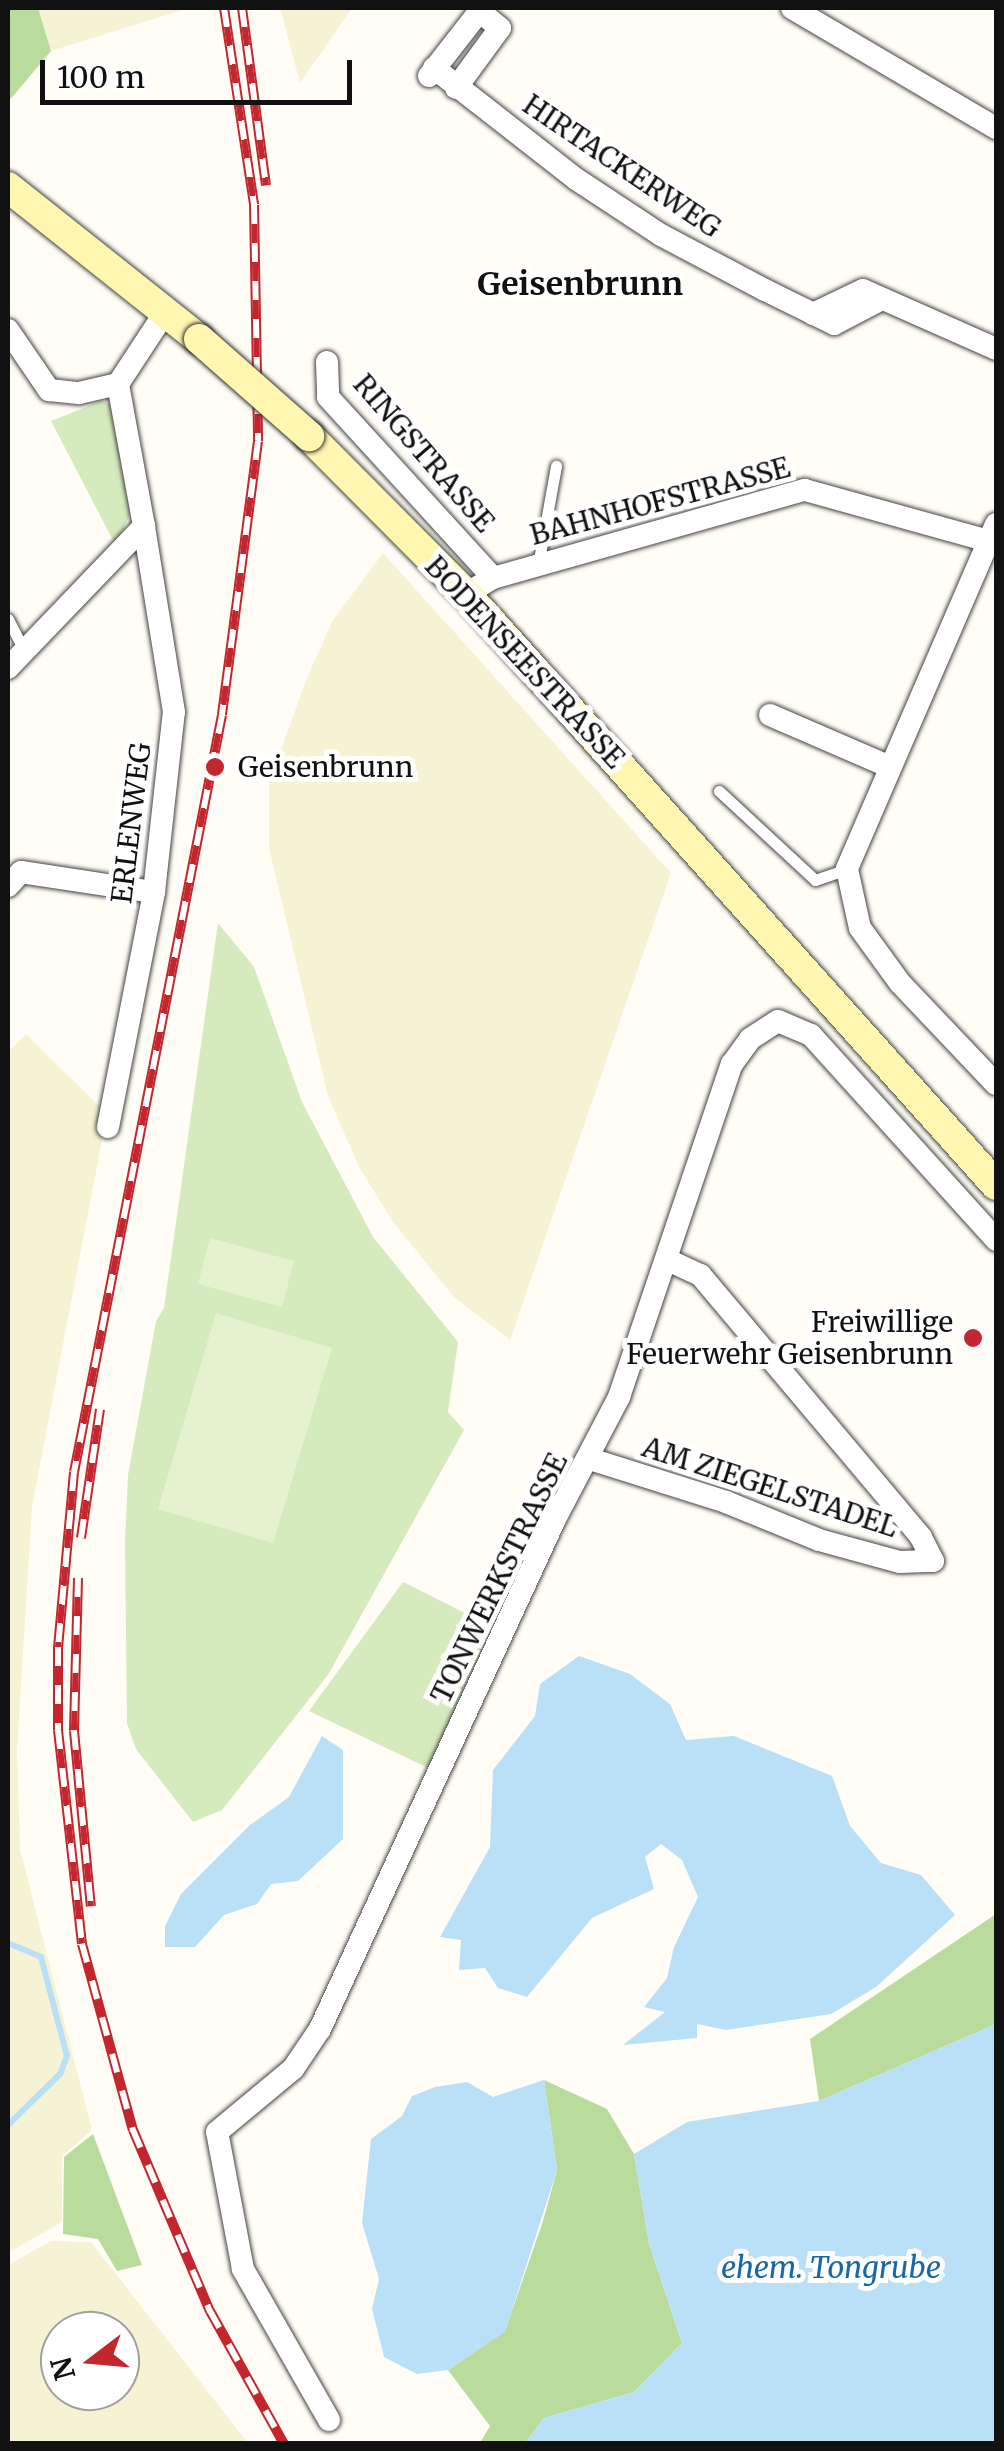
<!DOCTYPE html>
<style>
body{margin:0}
#map{position:relative;width:1004px;height:2451px;overflow:hidden;background:#fffdf5;font-family:Merriweather,serif}
div>[style]{position:absolute}
[style*='--x']{left:calc(var(--x)*1px);top:calc(var(--y)*1px);width:calc(var(--w)*1px);rotate:calc(var(--a)*1deg)}
.farmland>*{inset:0;background:#f6f3d4}
.green>*{inset:0;background:#d5ebbd}
.forest>*{inset:0;background:#b9dc9c}
.pitch>*{inset:0;background:#e6f2cf}
.water>*{inset:0;background:#b9e0f7}
.stream>*{height:6px;margin:-3px;padding:0 3px;transform-origin:3px;border-radius:3px;background:#b9e0f7}
.roads{filter:drop-shadow(0 0 2px #444) drop-shadow(0 0 2px #444)}
.service>*{height:11px;margin:-5.5px;padding:0 5.5px;transform-origin:5.5px;border-radius:5.5px;background:#fff}
.minor>*{height:22px;margin:-11px;padding:0 11px;transform-origin:11px;border-radius:11px;background:#fff}
.secondary>*{height:30px;margin:-15px;padding:0 15px;transform-origin:15px;border-radius:15px;background:#fff6b0}
.rail>*{height:10px;margin-top:-5px;transform-origin:0;background:repeating-linear-gradient(90deg,#fff 0 19px,#c4262e 0 38px);box-sizing:border-box;border-block:2px solid #c4262e}
.bridges{filter:drop-shadow(0 0 2px #333) drop-shadow(0 0 2px #333)}
.secondary-bridge>*{height:30px;margin:-15px;padding:0 15px;transform-origin:15px;border-radius:15px;background:#fff6b0}
.dots>*{width:28px;height:28px;translate:-50% -50%;box-sizing:border-box;border:5px solid #fff;border-radius:50%}
span{translate:-50% -50%;white-space:nowrap;text-align:center;line-height:1.15;-webkit-text-stroke:10px #fff;paint-order:stroke}
.street-label{font-size:28px;color:#111}
.poi-label{font-size:28px;color:#111}
.left{translate:0 -50%;text-align:left}
.right{translate:-100% -50%;text-align:right}
.water-label{font-size:30px;color:#1768a6;font-style:italic}
.quarter-label{font-size:32px;color:#111;font-weight:700}
.frame{position:absolute;inset:0;border:10px solid #111;pointer-events:none}
.north{position:absolute;left:40px;top:2311px;width:100px;height:100px;box-sizing:border-box;background:#fff;border:2px solid #a0a0a0;border-radius:50%;rotate:254deg;font-size:28px;font-weight:700;line-height:40px;text-align:center;color:#111}
.north::after{content:'';display:block;margin:auto;width:35px;height:45px;background:#c4262e;clip-path:polygon(50% 0,100% 100%,50% 72%,0 100%)}
.scale{position:absolute;left:40px;top:60px;width:312px;height:45px;box-sizing:border-box;border:5px solid #111;border-top:0;padding-left:12px;font-size:30px;line-height:35px;white-space:nowrap;color:#111;-webkit-text-stroke:8px #fff;paint-order:stroke}
</style>
<div id="map">
<div class="farmland">
<div style="clip-path:polygon(38px 8px,189px 8px,51px 51px)"></div>
<div style="clip-path:polygon(280px 8px,352px 8px,300px 83px)"></div>
<div style="clip-path:polygon(383px 553px,671px 873px,510px 1340px,454px 1297px,393px 1222px,359px 1167px,328px 1096px,269px 848px,269px 783px,306px 680px,333px 620px)"></div>
<div style="clip-path:polygon(26px 1034px,107px 1114px,32px 1507px,17px 1751px,20px 1849px,92px 2130px,62px 2156px,62px 2222px,8px 2253px,8px 1052px)"></div>
<div style="clip-path:polygon(evenodd,51px 2241px,91px 2242px,248px 2443px,8px 2443px,8px 2265px,51px 2241px,120px 2331px,120px 2391px,60px 2391px,60px 2331px,120px 2331px)"></div>
</div>
<div class="green">
<div style="clip-path:polygon(101px 401px,113px 405px,131px 512px,116px 546px,51px 421px)"></div>
<div style="clip-path:polygon(218px 923px,254px 967px,302px 1102px,373px 1237px,458px 1342px,448px 1412px,464px 1430px,328px 1675px,222px 1810px,193px 1822px,136px 1749px,127px 1724px,125px 1543px,128px 1475px,156px 1321px,164px 1308px)"></div>
<div style="clip-path:polygon(403px 1582px,495px 1628px,430px 1769px,309px 1711px)"></div>
</div>
<div class="forest">
<div style="clip-path:polygon(8px 8px,38px 8px,51px 51px,8px 102px)"></div>
<div style="clip-path:polygon(996px 1914px,996px 2024px,819px 2101px,810px 2039px)"></div>
<div style="clip-path:polygon(544px 2080px,607px 2109px,634px 2154px,649px 2243px,682px 2343px,634px 2392px,544px 2418px,525px 2443px,480px 2443px,490px 2426px,448px 2370px,505px 2331px,543px 2221px,557px 2170px)"></div>
<div style="clip-path:polygon(93px 2134px,142px 2265px,117px 2271px,98px 2239px,63px 2234px,64px 2157px)"></div>
</div>
<div class="pitch">
<div style="clip-path:polygon(210px 1238px,294px 1261px,282px 1307px,198px 1284px)"></div>
<div style="clip-path:polygon(216px 1313px,332px 1348px,273px 1543px,158px 1509px)"></div>
</div>
<div class="water">
<div style="clip-path:polygon(579px 1656px,630px 1674px,670px 1704px,686px 1740px,734px 1736px,832px 1776px,850px 1826px,881px 1863px,921px 1875px,955px 1915px,876px 1987px,831px 2014px,726px 2030px,697px 2024px,697px 2038px,623px 2045px,665px 2012px,644px 2007px,667px 1978px,674px 1947px,698px 1897px,682px 1860px,661px 1844px,645px 1857px,654px 1889px,592px 1918px,527px 1997px,498px 1988px,485px 1968px,459px 1970px,461px 1940px,440px 1937px,490px 1847px,493px 1770px,535px 1716px,540px 1684px)"></div>
<div style="clip-path:polygon(322px 1736px,343px 1750px,343px 1839px,298px 1881px,271px 1884px,257px 1904px,224px 1915px,195px 1947px,165px 1947px,165px 1926px,181px 1894px,250px 1825px,289px 1797px)"></div>
<div style="clip-path:polygon(996px 2024px,996px 2443px,525px 2443px,544px 2418px,634px 2392px,682px 2343px,649px 2243px,634px 2154px,687px 2122px,819px 2101px)"></div>
<div style="clip-path:polygon(544px 2080px,557px 2170px,505px 2332px,448px 2370px,417px 2374px,384px 2357px,372px 2309px,379px 2279px,362px 2223px,371px 2139px,402px 2116px,412px 2096px,435px 2087px,467px 2082px,493px 2097px)"></div>
</div>
<div class="stream">
<div style="--x:8;--y:1943;--w:36;--a:23"></div>
<div style="--x:41;--y:1957;--w:102;--a:75.3"></div>
<div style="--x:67;--y:2056;--w:19;--a:111"></div>
<div style="--x:60;--y:2074;--w:73;--a:135.6"></div>
</div>
<div class="roads">
<div class="service">
<div style="--x:538;--y:565;--w:101;--a:-79.7"></div>
<div style="--x:8;--y:619;--w:36;--a:63"></div>
<div style="--x:719;--y:791;--w:131;--a:42.8"></div>
<div style="--x:815;--y:880;--w:34;--a:-19"></div>
</div>
<div class="minor">
<div style="--x:792;--y:8;--w:237;--a:30.5"></div>
<div style="--x:434;--y:68;--w:180;--a:38"></div>
<div style="--x:576;--y:179;--w:102;--a:33.4"></div>
<div style="--x:661;--y:235;--w:118;--a:27.9"></div>
<div style="--x:765;--y:290;--w:77;--a:26.2"></div>
<div style="--x:834;--y:324;--w:54;--a:-27.5"></div>
<div style="--x:429;--y:76;--w:86;--a:-52.1"></div>
<div style="--x:456;--y:88;--w:74;--a:-53.7"></div>
<div style="--x:500;--y:28;--w:27;--a:-141"></div>
<div style="--x:813;--y:314;--w:55;--a:-25.6"></div>
<div style="--x:863;--y:290;--w:145;--a:23.9"></div>
<div style="--x:8;--y:330;--w:73;--a:55.7"></div>
<div style="--x:49;--y:390;--w:30;--a:6"></div>
<div style="--x:79;--y:393;--w:40;--a:-13"></div>
<div style="--x:327;--y:362;--w:35;--a:88"></div>
<div style="--x:328;--y:397;--w:245;--a:47.6"></div>
<div style="--x:996;--y:524;--w:376;--a:113.4"></div>
<div style="--x:847;--y:869;--w:60;--a:77.6"></div>
<div style="--x:860;--y:928;--w:68;--a:54"></div>
<div style="--x:900;--y:983;--w:139;--a:46.5"></div>
<div style="--x:466;--y:594;--w:31;--a:-31"></div>
<div style="--x:493;--y:578;--w:324;--a:-15.8"></div>
<div style="--x:805;--y:490;--w:191;--a:15.5"></div>
<div style="--x:8;--y:668;--w:197;--a:-46.2"></div>
<div style="--x:144;--y:526;--w:144;--a:-100.4"></div>
<div style="--x:118;--y:384;--w:87;--a:-56.7"></div>
<div style="--x:770;--y:715;--w:129;--a:23.4"></div>
<div style="--x:8;--y:886;--w:19;--a:-47"></div>
<div style="--x:21;--y:872;--w:134;--a:8.6"></div>
<div style="--x:108;--y:1127;--w:239;--a:-78.9"></div>
<div style="--x:154;--y:892;--w:181;--a:-83.7"></div>
<div style="--x:174;--y:712;--w:188;--a:-99.2"></div>
<div style="--x:590;--y:1459;--w:143;--a:17.5"></div>
<div style="--x:726;--y:1502;--w:100;--a:22.2"></div>
<div style="--x:819;--y:1540;--w:84;--a:15.2"></div>
<div style="--x:900;--y:1562;--w:33;--a:-2"></div>
<div style="--x:933;--y:1561;--w:27;--a:-117"></div>
<div style="--x:921;--y:1537;--w:343;--a:-130.1"></div>
<div style="--x:700;--y:1275;--w:35;--a:-155"></div>
<div style="--x:329;--y:2420;--w:174;--a:-119.7"></div>
<div style="--x:243;--y:2269;--w:139;--a:-100.7"></div>
<div style="--x:217;--y:2132;--w:99;--a:-39.7"></div>
<div style="--x:293;--y:2069;--w:48;--a:-56"></div>
<div style="--x:320;--y:2029;--w:562;--a:-65.26"></div>
<div style="--x:555;--y:1519;--w:138;--a:-62.3"></div>
<div style="--x:619;--y:1397;--w:352;--a:-71.3"></div>
<div style="--x:732;--y:1064;--w:31;--a:-54"></div>
<div style="--x:750;--y:1039;--w:33;--a:-33"></div>
<div style="--x:778;--y:1021;--w:36;--a:23"></div>
<div style="--x:811;--y:1035;--w:276;--a:47.9"></div>
</div>
<div class="secondary">
<div style="--x:8;--y:187;--w:244;--a:38.5"></div>
<div style="--x:309;--y:436;--w:223;--a:45.2"></div>
<div style="--x:466;--y:594;--w:794;--a:48.11"></div>
</div>
</div>
<div class="rail">
<div style="--x:224;--y:8;--w:199;--a:81.3"></div>
<div style="--x:254;--y:205;--w:236;--a:89"></div>
<div style="--x:258;--y:441;--w:276;--a:97.5"></div>
<div style="--x:222;--y:715;--w:771;--a:101.06"></div>
<div style="--x:74;--y:1472;--w:176;--a:95.2"></div>
<div style="--x:58;--y:1647;--w:83;--a:90"></div>
<div style="--x:58;--y:1730;--w:215;--a:83.6"></div>
<div style="--x:82;--y:1944;--w:193;--a:74.7"></div>
<div style="--x:133;--y:2130;--w:197;--a:67"></div>
<div style="--x:210;--y:2311;--w:152;--a:60.9"></div>
<div style="--x:242;--y:8;--w:179;--a:82.3"></div>
<div style="--x:81;--y:1538;--w:130;--a:-81.6"></div>
<div style="--x:78;--y:1578;--w:153;--a:91.5"></div>
<div style="--x:74;--y:1731;--w:176;--a:84.5"></div>
</div>
<div class="bridges">
<div class="secondary-bridge">
<div style="--x:199;--y:339;--w:147;--a:41.4"></div>
</div>
</div>
<div class="dots">
<div style="left:215px;top:767px;background:#c4262e"></div>
<div style="left:973px;top:1338px;background:#c4262e"></div>
</div>
<div class="street-label">
<span style="left:622px;top:166px;rotate:34deg">HIRTACKERWEG</span>
<span style="left:424px;top:453px;rotate:49deg">RINGSTRASSE</span>
<span style="left:660px;top:501px;rotate:-15deg">BAHNHOFSTRASSE</span>
<span style="left:525px;top:662px;rotate:47deg">BODENSEESTRASSE</span>
<span style="left:131px;top:823px;rotate:-83deg">ERLENWEG</span>
<span style="left:770px;top:1487px;rotate:18deg">AM ZIEGELSTADEL</span>
<span style="left:499px;top:1578px;rotate:-64deg">TONWERKSTRASSE</span>
</div>
<div class="poi-label">
<span class="left" style="left:238px;top:767px">Geisenbrunn</span>
<span class="right" style="left:953px;top:1338px">Freiwillige<br>Feuerwehr Geisenbrunn</span>
</div>
<div class="water-label">
<span style="left:831px;top:2267px">ehem. Tongrube</span>
</div>
<div class="quarter-label">
<span style="left:580px;top:284px">Geisenbrunn</span>
</div>
<div class="frame"></div>
<div class="north">N</div>
<div class="scale">100 m</div>
</div>
